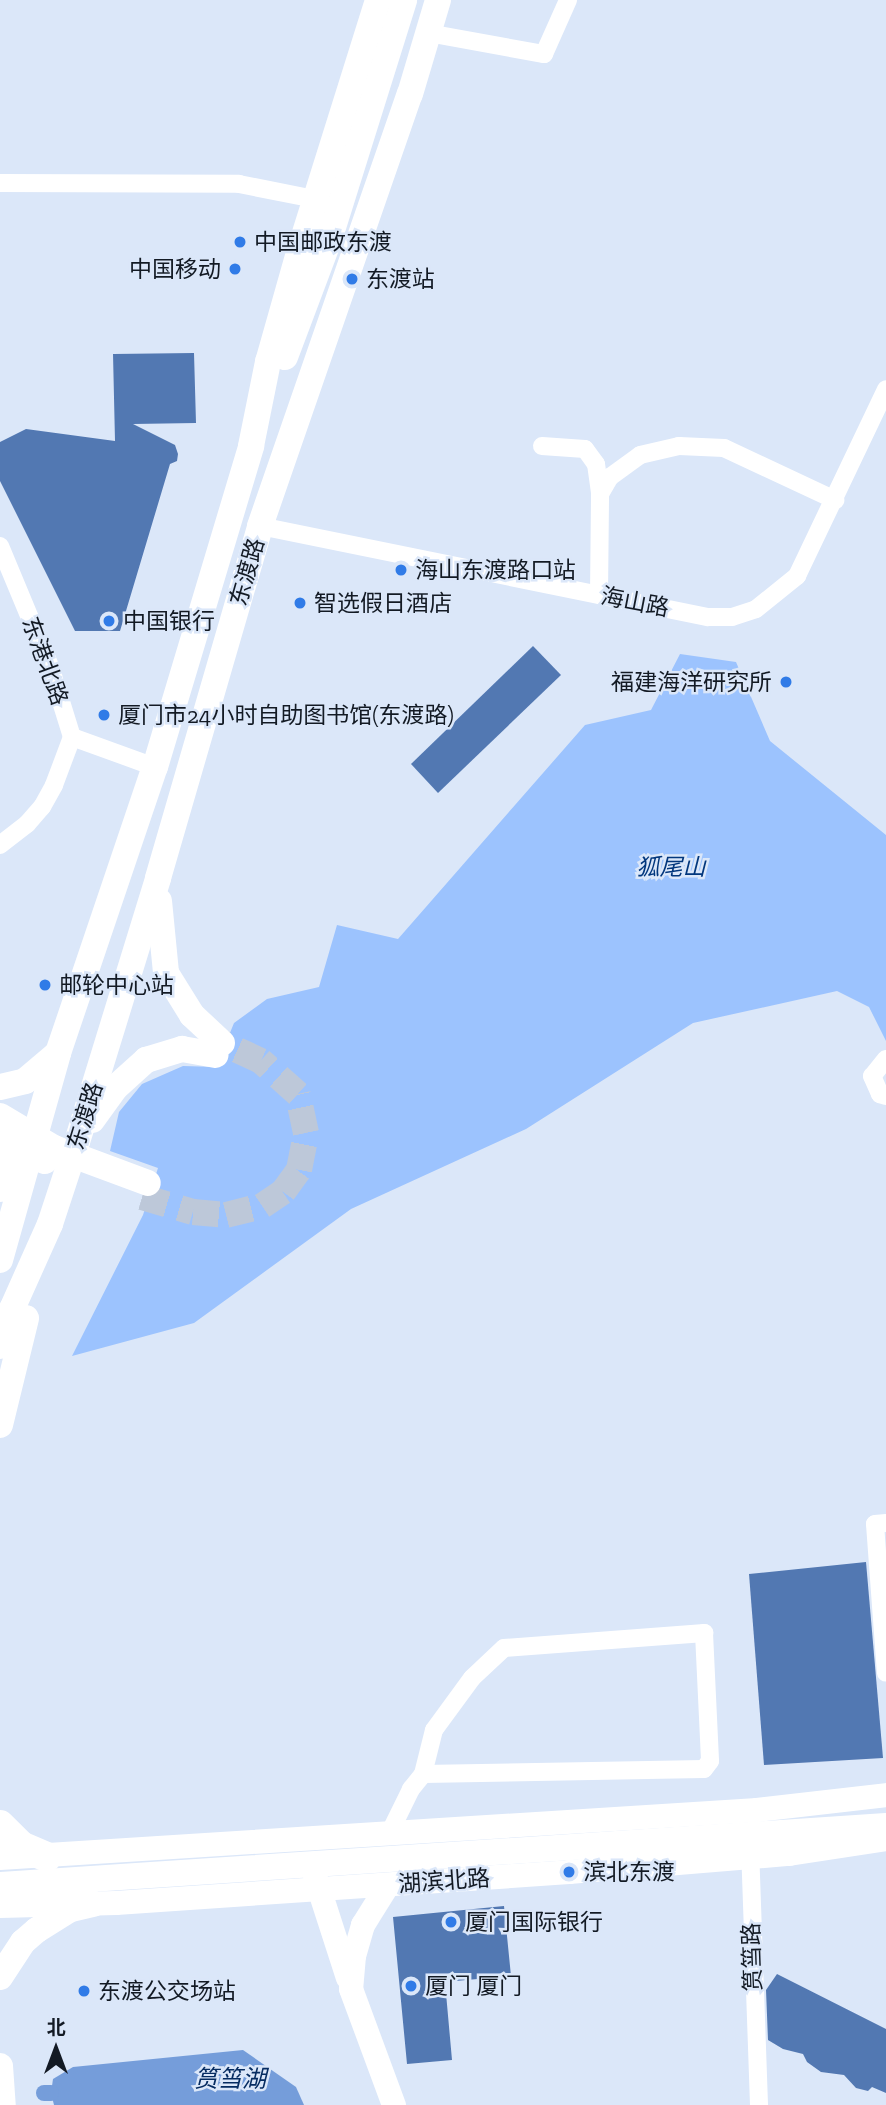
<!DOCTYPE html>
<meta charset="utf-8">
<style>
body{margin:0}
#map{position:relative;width:886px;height:2105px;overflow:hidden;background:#dbe7f9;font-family:"Zilla Slab","Noto Sans SC",serif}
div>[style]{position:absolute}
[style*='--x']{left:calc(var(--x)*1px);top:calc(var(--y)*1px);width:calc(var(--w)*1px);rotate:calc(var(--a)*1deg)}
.green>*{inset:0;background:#9cc3fe}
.water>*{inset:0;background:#759dda}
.canal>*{height:16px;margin:-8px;padding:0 8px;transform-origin:8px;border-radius:8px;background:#759dda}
.building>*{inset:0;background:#5278b2}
.primary-tunnel>*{height:26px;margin-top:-13px;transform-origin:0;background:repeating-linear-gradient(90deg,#bdc8d9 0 26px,transparent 0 39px)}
.street>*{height:18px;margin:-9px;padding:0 9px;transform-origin:9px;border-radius:9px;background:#fff}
.secondary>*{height:24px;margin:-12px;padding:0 12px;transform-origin:12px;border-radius:12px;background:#fff}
.primary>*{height:26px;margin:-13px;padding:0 13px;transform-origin:13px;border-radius:13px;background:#fff}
.highway>*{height:30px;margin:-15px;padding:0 15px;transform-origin:15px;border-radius:15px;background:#fff}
.dots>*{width:19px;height:19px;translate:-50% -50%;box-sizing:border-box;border:4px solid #dbe7f9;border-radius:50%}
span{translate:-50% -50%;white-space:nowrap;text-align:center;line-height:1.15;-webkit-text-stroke:5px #dbe7f9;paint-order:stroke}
.poi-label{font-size:23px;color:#131a24}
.left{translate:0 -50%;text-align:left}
.right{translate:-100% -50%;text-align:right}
.street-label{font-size:23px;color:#131a24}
.park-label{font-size:23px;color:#02377d;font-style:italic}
.water-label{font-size:24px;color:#062c61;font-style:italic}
.north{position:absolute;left:21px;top:2014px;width:70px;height:70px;-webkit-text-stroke:5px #dbe7f9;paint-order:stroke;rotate:0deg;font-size:19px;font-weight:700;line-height:28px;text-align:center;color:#131a24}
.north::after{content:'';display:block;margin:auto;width:24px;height:32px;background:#131a24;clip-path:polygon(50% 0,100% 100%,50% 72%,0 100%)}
</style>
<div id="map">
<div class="green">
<div style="clip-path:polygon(680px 654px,736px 662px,770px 741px,886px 835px,886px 1041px,869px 1007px,837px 991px,693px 1023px,526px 1129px,351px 1209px,194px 1323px,72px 1356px,143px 1215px,158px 1168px,110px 1151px,119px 1112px,142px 1084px,183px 1066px,216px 1067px,234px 1023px,267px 999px,319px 987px,337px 925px,398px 939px,585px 725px,651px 710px)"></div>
</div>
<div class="water">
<div style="clip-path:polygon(243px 2050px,296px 2087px,304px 2105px,54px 2105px,51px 2093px,53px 2079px,73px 2067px)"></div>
</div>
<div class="canal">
<div style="--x:44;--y:2093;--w:7;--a:0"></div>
</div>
<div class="building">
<div style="clip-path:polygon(194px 353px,196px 423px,133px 424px,175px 445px,178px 454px,177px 461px,170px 464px,120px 631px,75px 631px,0 481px,0 442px,26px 429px,115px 441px,113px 354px)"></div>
<div style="clip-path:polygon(533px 646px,561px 675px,438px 793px,411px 764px)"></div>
<div style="clip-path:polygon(866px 1562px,883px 1758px,764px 1765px,749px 1574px)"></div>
<div style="clip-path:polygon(504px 1906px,511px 1976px,445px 1982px,452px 2060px,407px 2064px,393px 1917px)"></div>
<div style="clip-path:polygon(777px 1974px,886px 2029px,886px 2093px,872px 2087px,868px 2091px,856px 2088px,844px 2075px,821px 2072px,807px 2062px,803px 2054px,783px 2049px,768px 2040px,766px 1990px)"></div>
</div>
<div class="primary-tunnel">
<div style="--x:142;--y:1197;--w:53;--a:16.4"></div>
<div style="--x:193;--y:1212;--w:33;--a:5"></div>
<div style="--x:226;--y:1215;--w:37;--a:-14"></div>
<div style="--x:262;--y:1206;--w:25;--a:-34"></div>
<div style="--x:283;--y:1192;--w:27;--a:-54"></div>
<div style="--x:299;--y:1170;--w:38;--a:-79"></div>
<div style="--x:306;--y:1133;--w:40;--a:-102"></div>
<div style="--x:298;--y:1094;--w:50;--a:-138.3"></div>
<div style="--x:261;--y:1061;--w:43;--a:-155.2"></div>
</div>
<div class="street">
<div style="--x:428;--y:33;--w:118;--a:10.3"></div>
<div style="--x:544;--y:54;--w:59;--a:-66"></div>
<div style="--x:0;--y:183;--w:239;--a:0.2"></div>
<div style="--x:239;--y:184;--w:77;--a:11.2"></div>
<div style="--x:542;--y:446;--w:43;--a:4"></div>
<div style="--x:585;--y:449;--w:19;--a:54"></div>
<div style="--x:596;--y:464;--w:30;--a:82"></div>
<div style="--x:260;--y:526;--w:457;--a:11.5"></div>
<div style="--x:708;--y:617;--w:24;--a:0"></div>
<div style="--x:732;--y:617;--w:25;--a:-18"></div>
<div style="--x:756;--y:609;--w:53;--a:-38.8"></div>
<div style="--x:797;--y:576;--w:207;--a:-64.5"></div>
<div style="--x:0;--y:546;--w:130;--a:67.4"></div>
<div style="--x:50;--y:666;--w:74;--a:72.8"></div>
<div style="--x:72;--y:737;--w:88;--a:19.9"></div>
<div style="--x:599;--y:595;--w:101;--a:-89.4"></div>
<div style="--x:600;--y:494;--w:20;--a:-60"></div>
<div style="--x:610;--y:477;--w:37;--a:-36"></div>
<div style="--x:640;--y:455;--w:40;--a:-13"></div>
<div style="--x:679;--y:446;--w:45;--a:2.5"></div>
<div style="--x:724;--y:448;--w:123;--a:25.1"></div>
<div style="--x:0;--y:845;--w:34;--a:-38"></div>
<div style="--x:27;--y:824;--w:23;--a:-49"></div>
<div style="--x:42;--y:807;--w:25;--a:-61"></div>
<div style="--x:54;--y:785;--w:51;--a:-69.4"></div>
<div style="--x:886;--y:1059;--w:22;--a:129"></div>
<div style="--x:872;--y:1076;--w:20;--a:66"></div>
<div style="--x:880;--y:1094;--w:6;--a:18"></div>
<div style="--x:886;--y:1523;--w:11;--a:175"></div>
<div style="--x:875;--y:1524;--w:149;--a:85.8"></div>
<div style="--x:389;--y:1834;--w:50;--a:-63.9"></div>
<div style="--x:411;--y:1789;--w:19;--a:-51"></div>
<div style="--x:423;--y:1774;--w:45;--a:-76"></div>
<div style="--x:434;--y:1730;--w:64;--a:-53.8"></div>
<div style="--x:472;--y:1678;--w:44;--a:-43.2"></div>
<div style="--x:504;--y:1648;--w:201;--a:-4.3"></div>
<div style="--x:704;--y:1633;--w:128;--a:87.3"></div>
<div style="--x:710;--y:1761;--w:10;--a:127"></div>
<div style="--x:704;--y:1769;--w:281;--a:179"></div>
<div style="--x:750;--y:1847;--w:258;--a:88"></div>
</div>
<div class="secondary">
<div style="--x:0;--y:1190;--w:61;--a:-69.8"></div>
<div style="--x:0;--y:1858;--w:759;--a:-3.63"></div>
<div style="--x:757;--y:1810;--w:130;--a:-6.6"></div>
<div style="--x:315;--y:1876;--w:107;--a:72.1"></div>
<div style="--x:388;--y:1885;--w:47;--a:122"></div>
<div style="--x:363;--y:1925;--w:32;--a:106"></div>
<div style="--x:354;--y:1956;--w:33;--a:95"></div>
<div style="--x:351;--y:1989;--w:124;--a:69.7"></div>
<div style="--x:0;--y:1906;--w:116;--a:-1.5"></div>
<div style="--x:116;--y:1903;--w:454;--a:-3.9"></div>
<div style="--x:569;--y:1872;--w:221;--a:-4.7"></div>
<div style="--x:789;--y:1854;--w:98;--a:-8.8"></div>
</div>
<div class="primary">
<div style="--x:285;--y:357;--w:125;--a:-69.4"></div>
<div style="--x:329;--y:240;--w:251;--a:-72.6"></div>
<div style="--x:159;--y:901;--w:72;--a:84.4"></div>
<div style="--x:166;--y:973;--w:49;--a:58.2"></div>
<div style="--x:192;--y:1015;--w:41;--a:43"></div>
<div style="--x:0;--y:1087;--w:26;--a:-13"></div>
<div style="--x:25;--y:1081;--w:43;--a:-40.3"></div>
<div style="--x:0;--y:1116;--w:63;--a:30.7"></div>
<div style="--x:54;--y:1148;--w:100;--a:20.4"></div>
<div style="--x:92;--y:1120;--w:39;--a:-54"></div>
<div style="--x:115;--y:1088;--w:42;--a:-42.1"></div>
<div style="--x:146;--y:1060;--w:38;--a:-17"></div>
<div style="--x:182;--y:1049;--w:34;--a:10"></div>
<div style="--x:0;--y:1144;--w:48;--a:20.7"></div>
<div style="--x:0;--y:1260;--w:215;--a:-74.3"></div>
<div style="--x:58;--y:1053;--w:302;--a:-71.3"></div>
<div style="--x:155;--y:767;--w:335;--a:-73.3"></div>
<div style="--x:251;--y:446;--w:86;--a:-78.6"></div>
<div style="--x:268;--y:362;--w:117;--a:-74.2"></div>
<div style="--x:300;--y:249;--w:261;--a:-72.6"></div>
<div style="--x:0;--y:1346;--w:39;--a:-72"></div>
<div style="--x:12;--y:1309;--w:93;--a:-65.9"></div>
<div style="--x:50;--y:1224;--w:86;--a:-71.8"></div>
<div style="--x:77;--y:1142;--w:276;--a:-72.9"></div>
<div style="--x:158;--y:878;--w:366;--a:-73.8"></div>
<div style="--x:260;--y:526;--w:457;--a:-70.9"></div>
<div style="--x:410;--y:94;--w:98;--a:-73.4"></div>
<div style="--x:0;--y:1425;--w:110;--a:-76.3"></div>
<div style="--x:0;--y:1885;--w:888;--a:-3.81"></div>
<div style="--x:0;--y:1977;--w:42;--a:-56.7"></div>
<div style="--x:23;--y:1942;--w:18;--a:-41"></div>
<div style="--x:37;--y:1930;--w:40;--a:-32"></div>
<div style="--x:71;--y:1909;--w:23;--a:-13"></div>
<div style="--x:0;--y:2066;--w:39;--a:86"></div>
</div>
<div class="highway">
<div style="--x:0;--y:1825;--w:30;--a:45"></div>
<div style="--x:21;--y:1846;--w:28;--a:23"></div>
</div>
<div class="dots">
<div style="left:240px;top:242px;background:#307be7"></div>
<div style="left:235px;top:269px;background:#307be7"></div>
<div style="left:352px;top:279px;background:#307be7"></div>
<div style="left:401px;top:570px;background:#307be7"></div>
<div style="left:300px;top:603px;background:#307be7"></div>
<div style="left:109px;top:621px;background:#307be7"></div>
<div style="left:786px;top:682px;background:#307be7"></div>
<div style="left:104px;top:715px;background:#307be7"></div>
<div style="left:45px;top:985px;background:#307be7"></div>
<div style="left:569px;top:1872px;background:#307be7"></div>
<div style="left:451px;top:1922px;background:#307be7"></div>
<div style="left:411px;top:1986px;background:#307be7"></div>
<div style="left:84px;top:1991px;background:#307be7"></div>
</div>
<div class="poi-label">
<span class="left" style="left:254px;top:242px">中国邮政东渡</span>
<span class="right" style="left:221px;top:269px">中国移动</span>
<span class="left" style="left:366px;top:279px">东渡站</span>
<span class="left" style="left:415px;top:570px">海山东渡路口站</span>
<span class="left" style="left:314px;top:603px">智选假日酒店</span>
<span class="left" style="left:123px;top:621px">中国银行</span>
<span class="right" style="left:772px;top:682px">福建海洋研究所</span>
<span class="left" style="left:118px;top:715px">厦门市24小时自助图书馆(东渡路)</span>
<span class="left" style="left:59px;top:985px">邮轮中心站</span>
<span class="left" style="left:583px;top:1872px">滨北东渡</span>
<span class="left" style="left:465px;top:1922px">厦门国际银行</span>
<span class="left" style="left:425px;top:1986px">厦门 厦门</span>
<span class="left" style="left:98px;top:1991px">东渡公交场站</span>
</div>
<div class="street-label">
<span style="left:247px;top:572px;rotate:-74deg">东渡路</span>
<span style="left:635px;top:602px;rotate:11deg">海山路</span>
<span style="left:45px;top:661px;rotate:70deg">东港北路</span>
<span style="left:85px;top:1116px;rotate:-73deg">东渡路</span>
<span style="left:444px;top:1881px;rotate:-4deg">湖滨北路</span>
<span style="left:752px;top:1957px;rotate:-92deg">筼筜路</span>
</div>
<div class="park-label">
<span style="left:671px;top:867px">狐尾山</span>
</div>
<div class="water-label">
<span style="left:230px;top:2079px">筼筜湖</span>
</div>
<div class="north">北</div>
</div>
